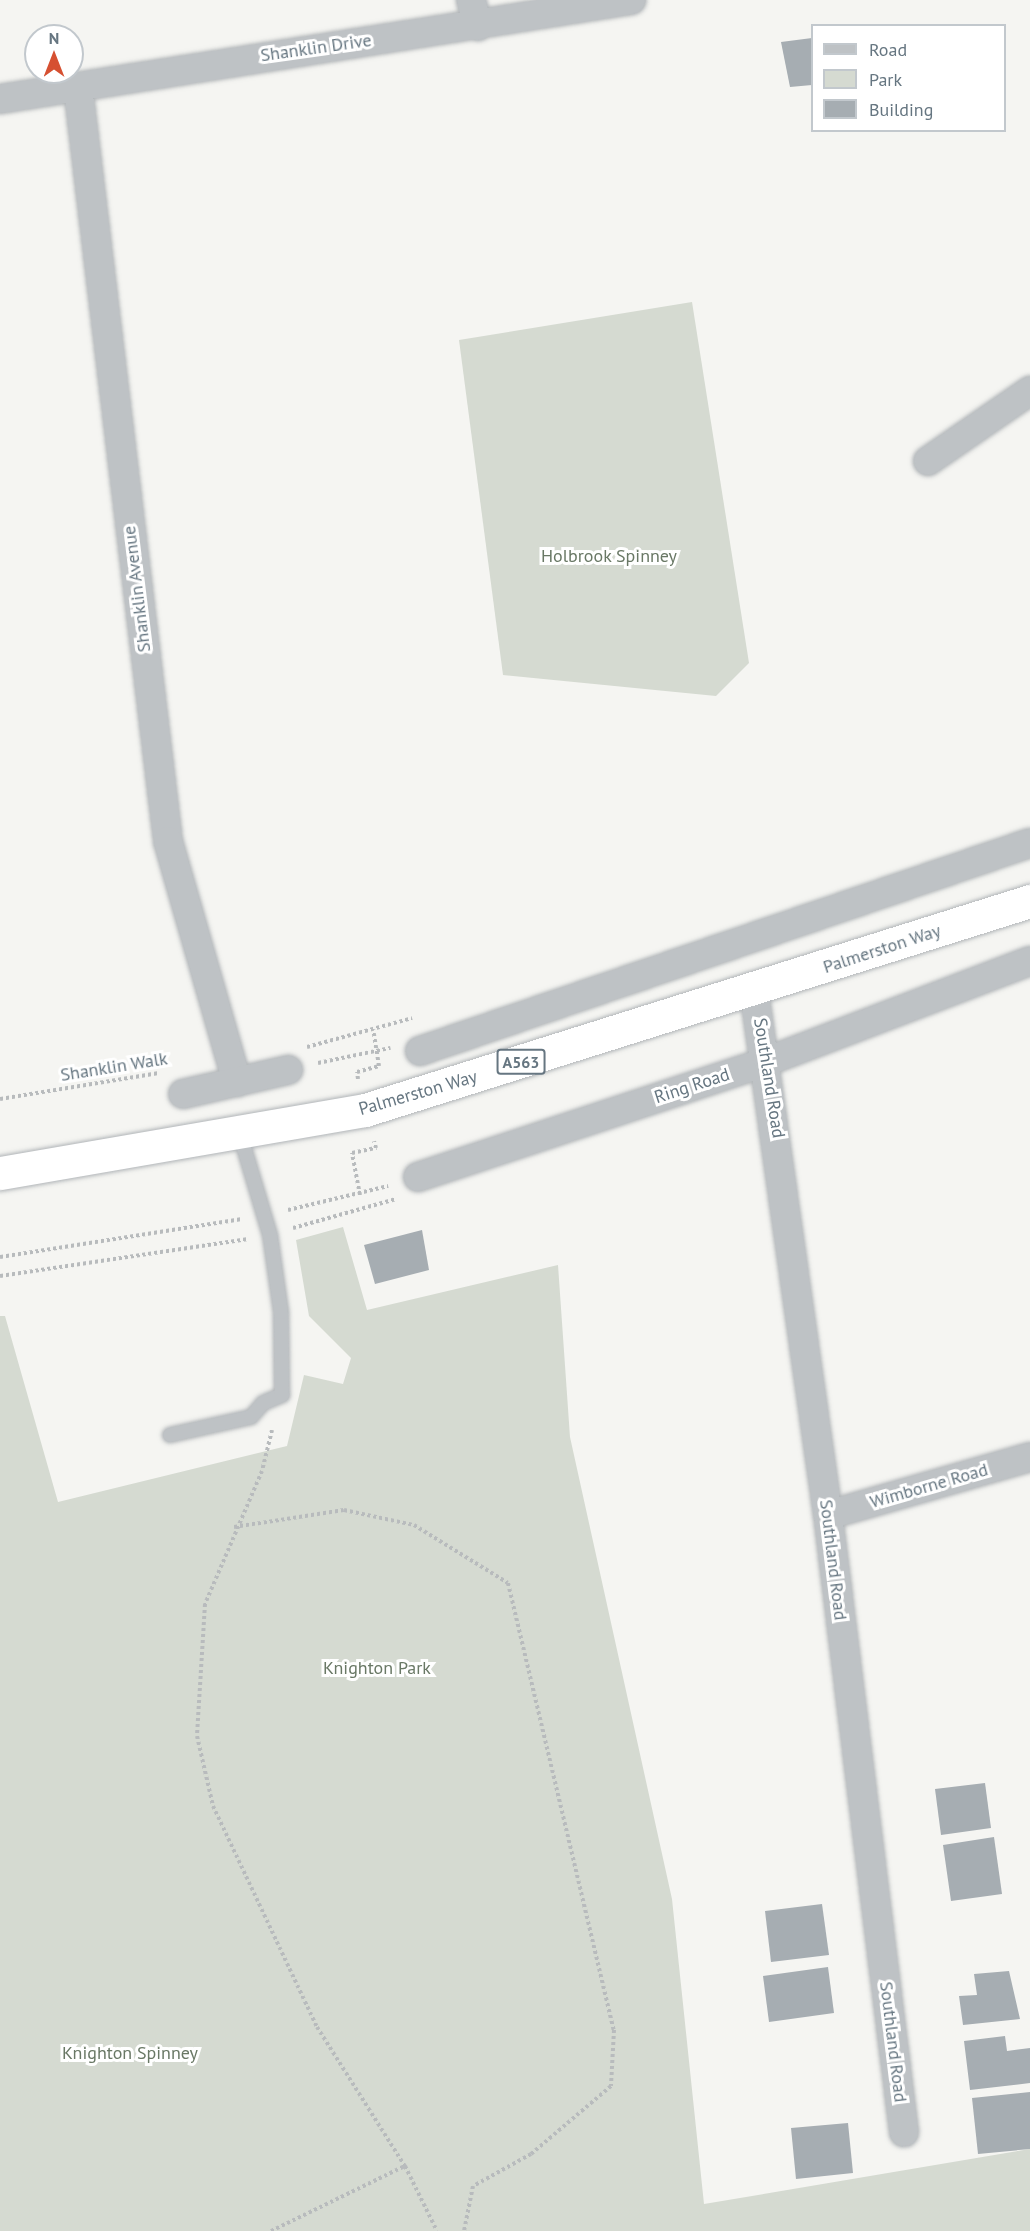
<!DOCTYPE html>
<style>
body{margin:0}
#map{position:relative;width:1030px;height:2231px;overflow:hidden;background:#f5f5f2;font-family:"PT Sans",sans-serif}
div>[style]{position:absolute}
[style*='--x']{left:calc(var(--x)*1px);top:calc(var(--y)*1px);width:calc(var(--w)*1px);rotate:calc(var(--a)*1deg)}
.green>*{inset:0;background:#d5dad1}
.building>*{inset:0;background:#a6adb2}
.path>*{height:4px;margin-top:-2px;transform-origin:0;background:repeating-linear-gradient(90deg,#b8bbbd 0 3px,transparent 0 6px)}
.roads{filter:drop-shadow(0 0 2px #b1b5b8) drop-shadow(0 0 2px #b1b5b8)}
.service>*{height:14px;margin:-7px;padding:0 7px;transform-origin:7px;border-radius:7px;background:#bec2c5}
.minor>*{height:28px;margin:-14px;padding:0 14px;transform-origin:14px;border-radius:14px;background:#bec2c5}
.trunk>*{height:33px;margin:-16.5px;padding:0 16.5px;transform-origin:16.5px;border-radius:16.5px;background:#fff}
span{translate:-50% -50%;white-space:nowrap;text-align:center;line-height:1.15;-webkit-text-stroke:6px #fff;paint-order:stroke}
.shield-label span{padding:2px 4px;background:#fff;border:2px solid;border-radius:4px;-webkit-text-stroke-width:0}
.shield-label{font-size:16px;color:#667681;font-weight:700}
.street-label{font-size:18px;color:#667681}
.park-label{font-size:18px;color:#697865}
.legend{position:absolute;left:811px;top:24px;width:195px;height:108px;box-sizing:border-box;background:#fff;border:2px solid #c2c8cd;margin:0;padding:8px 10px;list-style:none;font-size:18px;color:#667681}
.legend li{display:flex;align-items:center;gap:12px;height:30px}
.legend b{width:30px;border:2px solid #c2c8cd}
.north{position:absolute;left:24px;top:24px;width:60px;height:60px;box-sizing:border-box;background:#fff;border:2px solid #c2c8cd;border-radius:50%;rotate:0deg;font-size:16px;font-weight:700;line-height:24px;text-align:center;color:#667681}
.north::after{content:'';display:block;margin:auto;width:21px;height:27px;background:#d65031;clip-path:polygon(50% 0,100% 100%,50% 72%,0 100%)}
</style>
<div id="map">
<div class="green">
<div style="clip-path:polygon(692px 302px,749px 663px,716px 696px,503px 675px,459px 340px)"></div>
<div style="clip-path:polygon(343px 1227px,367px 1310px,558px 1265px,570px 1437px,672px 1899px,704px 2204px,1030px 2149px,1030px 2231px,0 2231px,0 1316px,5px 1316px,58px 1502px,287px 1446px,304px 1375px,343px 1384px,351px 1358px,309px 1316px,296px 1240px)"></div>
</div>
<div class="building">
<div style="clip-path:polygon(812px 38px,812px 85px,790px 87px,781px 42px)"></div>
<div style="clip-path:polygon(422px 1230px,429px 1270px,375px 1284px,364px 1245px)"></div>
<div style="clip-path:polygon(985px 1783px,991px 1828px,941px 1835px,935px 1789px)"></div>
<div style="clip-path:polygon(994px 1837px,1002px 1894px,951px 1901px,943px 1845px)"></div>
<div style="clip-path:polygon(822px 1904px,829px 1955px,771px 1962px,765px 1911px)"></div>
<div style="clip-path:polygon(828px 1967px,834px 2013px,769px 2022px,763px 1976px)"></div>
<div style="clip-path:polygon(1009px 1971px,1020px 2019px,963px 2025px,959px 1996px,977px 1995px,974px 1974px)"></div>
<div style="clip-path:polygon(1005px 2036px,1007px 2051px,1030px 2048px,1030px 2083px,970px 2090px,964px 2041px)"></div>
<div style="clip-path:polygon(1030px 2092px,1030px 2149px,978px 2154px,972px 2098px)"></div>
<div style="clip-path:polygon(848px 2123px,853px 2173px,796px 2179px,791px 2128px)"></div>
</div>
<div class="path">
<div style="--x:307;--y:1047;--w:109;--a:-15.4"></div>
<div style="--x:318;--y:1063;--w:74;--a:-11.8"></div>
<div style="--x:358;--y:1079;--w:7;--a:-98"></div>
<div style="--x:357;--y:1072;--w:23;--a:-15"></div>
<div style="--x:379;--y:1066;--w:37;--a:-99"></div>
<div style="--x:0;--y:1099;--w:161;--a:-9.3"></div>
<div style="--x:360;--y:1195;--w:43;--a:-100.8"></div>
<div style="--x:352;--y:1153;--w:25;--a:-12"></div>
<div style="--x:376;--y:1148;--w:7;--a:-106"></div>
<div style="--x:288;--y:1210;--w:103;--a:-13.5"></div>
<div style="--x:293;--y:1228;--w:107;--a:-15.7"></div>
<div style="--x:0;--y:1257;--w:245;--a:-8.9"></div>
<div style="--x:0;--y:1276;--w:251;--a:-8.5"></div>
<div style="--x:272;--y:1430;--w:42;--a:103.7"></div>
<div style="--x:262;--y:1471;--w:145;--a:113.2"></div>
<div style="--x:205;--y:1604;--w:132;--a:93.5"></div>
<div style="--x:197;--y:1736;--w:72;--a:77.1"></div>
<div style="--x:213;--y:1806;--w:244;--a:64.8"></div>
<div style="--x:317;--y:2027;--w:165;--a:57.7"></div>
<div style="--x:405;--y:2166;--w:72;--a:63.8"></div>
<div style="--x:234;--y:1527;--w:111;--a:-8.8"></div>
<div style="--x:344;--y:1510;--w:72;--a:12.1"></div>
<div style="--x:414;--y:1525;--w:110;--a:31.7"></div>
<div style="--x:508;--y:1583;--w:459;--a:76.7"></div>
<div style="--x:614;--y:2030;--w:56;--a:93.1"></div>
<div style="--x:611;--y:2086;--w:105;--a:139.6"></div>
<div style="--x:531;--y:2154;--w:66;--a:151.1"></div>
<div style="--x:473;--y:2186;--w:46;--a:101.3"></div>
<div style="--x:271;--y:2231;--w:149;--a:-25.9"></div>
</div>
<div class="roads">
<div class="service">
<div style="--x:170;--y:1435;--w:83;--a:-12.5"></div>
<div style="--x:251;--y:1417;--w:18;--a:-49"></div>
<div style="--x:263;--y:1403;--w:21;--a:-23"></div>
<div style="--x:282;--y:1395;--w:83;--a:-90.7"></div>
<div style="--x:281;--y:1312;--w:78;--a:-98.1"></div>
<div style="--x:270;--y:1235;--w:109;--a:-106.6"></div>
</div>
<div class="minor">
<div style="--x:471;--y:0;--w:27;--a:75"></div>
<div style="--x:78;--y:87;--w:759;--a:83.19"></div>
<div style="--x:168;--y:841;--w:251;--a:74"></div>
<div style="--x:0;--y:99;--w:639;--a:-8.92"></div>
<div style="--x:928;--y:461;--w:124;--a:-34.5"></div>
<div style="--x:754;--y:990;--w:530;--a:81.98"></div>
<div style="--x:828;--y:1515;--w:622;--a:82.98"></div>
<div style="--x:420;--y:1051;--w:644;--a:-18.83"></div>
<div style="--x:183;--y:1094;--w:108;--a:-12.9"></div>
<div style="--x:418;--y:1177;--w:369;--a:-18.3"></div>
<div style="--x:768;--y:1061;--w:280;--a:-20.9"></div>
<div style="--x:828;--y:1515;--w:210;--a:-16"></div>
</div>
<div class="trunk">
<div style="--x:0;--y:1173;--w:370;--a:-9.8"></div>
<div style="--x:365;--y:1110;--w:697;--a:-17.45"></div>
</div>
</div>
<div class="shield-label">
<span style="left:521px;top:1062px">A563</span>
</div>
<div class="street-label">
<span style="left:316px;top:48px;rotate:-8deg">Shanklin Drive</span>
<span style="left:137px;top:589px;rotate:-97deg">Shanklin Avenue</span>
<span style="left:882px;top:949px;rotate:-18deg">Palmerston Way</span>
<span style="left:114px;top:1067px;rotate:-9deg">Shanklin Walk</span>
<span style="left:769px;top:1078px;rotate:81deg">Southland Road</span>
<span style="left:692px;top:1086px;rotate:-18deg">Ring Road</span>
<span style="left:418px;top:1093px;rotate:-16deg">Palmerston Way</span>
<span style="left:929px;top:1486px;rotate:-16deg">Wimborne Road</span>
<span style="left:833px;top:1560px;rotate:83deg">Southland Road</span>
<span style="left:893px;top:2042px;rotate:83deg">Southland Road</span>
</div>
<div class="park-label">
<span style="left:609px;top:556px">Holbrook Spinney</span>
<span style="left:377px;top:1668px">Knighton Park</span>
<span style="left:130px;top:2053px">Knighton Spinney</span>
</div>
<ul class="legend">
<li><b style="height:8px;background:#bec2c5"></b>Road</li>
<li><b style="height:16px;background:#d5dad1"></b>Park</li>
<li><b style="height:16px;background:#a6adb2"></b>Building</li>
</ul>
<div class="north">N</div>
</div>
